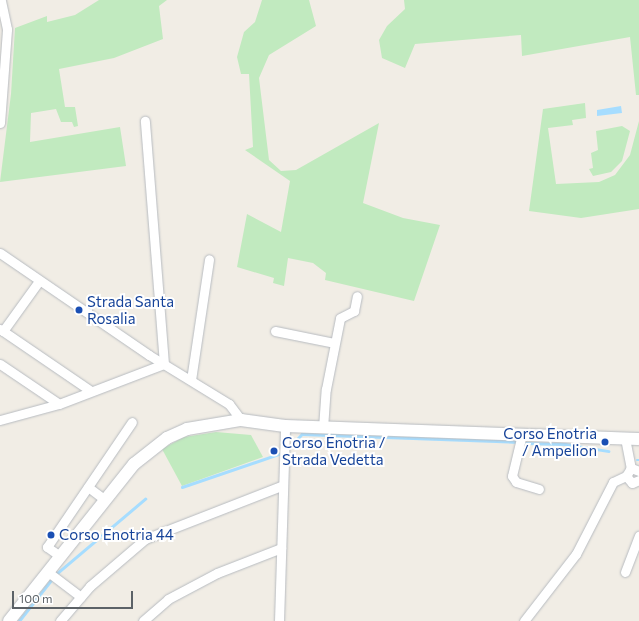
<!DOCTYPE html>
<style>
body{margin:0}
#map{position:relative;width:639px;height:621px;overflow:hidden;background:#f1ede5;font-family:Commissioner,sans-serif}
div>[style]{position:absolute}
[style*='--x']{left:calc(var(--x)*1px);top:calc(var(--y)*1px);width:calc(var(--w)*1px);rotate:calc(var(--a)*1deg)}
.green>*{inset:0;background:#c1eabf}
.water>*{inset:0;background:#a6ddff}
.stream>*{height:2.5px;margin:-1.25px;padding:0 1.25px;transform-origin:1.25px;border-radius:1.25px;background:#a6ddff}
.roads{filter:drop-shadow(0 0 1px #b7bbc0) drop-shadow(0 0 1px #b7bbc0)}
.street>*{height:9px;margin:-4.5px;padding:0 4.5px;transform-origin:4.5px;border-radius:4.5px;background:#fff}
.secondary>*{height:12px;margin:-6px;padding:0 6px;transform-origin:6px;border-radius:6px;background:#fff}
.dots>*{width:11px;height:11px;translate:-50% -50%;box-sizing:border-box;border:2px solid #fff;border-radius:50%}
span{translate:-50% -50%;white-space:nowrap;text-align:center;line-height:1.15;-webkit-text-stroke:4px #fff;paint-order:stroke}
.transit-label{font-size:15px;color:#164399}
.left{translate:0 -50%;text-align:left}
.right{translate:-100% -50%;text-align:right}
.scale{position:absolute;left:12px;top:591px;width:121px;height:18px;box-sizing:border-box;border:2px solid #5c6267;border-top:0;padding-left:5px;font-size:12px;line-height:14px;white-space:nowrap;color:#5c6267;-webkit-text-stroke:3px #fff;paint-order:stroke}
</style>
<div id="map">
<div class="green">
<div style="clip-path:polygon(99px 0,167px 0,159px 6px,163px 39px,114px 58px,59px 69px,65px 107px,75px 107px,78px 126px,74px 127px,72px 122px,61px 122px,56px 109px,31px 113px,30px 142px,120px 127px,126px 166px,0 182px,11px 94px,15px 28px,47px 16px,47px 22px,75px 15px)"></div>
<div style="clip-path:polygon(262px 0,309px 0,316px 26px,269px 55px,259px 78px,269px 160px,281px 171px,296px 170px,379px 123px,363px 203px,403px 218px,440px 225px,414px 301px,325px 280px,326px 273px,313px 263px,288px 258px,284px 286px,273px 283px,274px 278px,237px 267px,247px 214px,281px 232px,290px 181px,245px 150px,253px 147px,249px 74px,241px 74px,237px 57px,244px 32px,255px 22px)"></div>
<div style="clip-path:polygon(404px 0,639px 0,639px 95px,636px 95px,630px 37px,522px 56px,521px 35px,415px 44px,405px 68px,382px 58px,379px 40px,387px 26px,405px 9px)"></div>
<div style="clip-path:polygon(585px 103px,586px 118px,572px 120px,573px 125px,548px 128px,556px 184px,599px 182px,615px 175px,630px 155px,639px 121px,639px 209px,581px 218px,529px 211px,543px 109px)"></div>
<div style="clip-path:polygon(622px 126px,630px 131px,622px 161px,611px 172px,593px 176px,589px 169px,593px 168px,591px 153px,598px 150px,596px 131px)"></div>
<div style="clip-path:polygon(216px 432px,251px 435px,263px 457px,182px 486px,162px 449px,184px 437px)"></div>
</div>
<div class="water">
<div style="clip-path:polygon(621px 106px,622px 113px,597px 116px,597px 110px)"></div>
</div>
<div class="stream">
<div style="--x:523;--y:443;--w:42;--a:1.4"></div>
<div style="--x:565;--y:444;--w:44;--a:9.2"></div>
<div style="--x:286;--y:451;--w:23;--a:-47"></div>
<div style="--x:302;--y:434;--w:216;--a:2.1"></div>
<div style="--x:637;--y:460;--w:2;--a:0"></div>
<div style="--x:182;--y:487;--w:106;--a:-18.8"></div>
<div style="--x:55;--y:575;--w:118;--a:-40.2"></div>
<div style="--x:19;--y:621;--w:53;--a:-51.8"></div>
</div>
<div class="roads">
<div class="street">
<div style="--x:0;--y:123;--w:94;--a:-85.7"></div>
<div style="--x:7;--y:29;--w:30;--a:-102"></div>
<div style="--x:0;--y:253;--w:181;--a:34.4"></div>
<div style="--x:149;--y:355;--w:94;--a:31.5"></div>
<div style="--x:229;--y:404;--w:20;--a:53"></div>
<div style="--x:0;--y:329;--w:110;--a:34.3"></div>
<div style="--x:3;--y:331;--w:62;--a:-54.2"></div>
<div style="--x:275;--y:331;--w:60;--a:11.5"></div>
<div style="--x:0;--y:364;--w:71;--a:34.1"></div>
<div style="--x:191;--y:380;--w:122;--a:-81.5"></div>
<div style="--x:0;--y:420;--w:61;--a:-15.2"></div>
<div style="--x:59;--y:404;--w:112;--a:-20.9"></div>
<div style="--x:164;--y:364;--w:244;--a:-94.5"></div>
<div style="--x:323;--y:428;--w:39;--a:-86"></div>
<div style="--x:326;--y:389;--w:72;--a:-78.8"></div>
<div style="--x:340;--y:318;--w:16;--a:-27"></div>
<div style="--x:354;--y:311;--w:15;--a:-79"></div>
<div style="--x:522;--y:434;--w:43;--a:103.4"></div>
<div style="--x:512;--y:476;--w:7;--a:56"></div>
<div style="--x:516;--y:482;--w:24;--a:17"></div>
<div style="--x:625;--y:438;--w:31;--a:79"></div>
<div style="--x:639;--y:471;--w:9;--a:-159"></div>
<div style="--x:631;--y:468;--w:9;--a:122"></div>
<div style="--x:626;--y:476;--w:9;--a:49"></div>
<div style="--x:632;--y:483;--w:8;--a:-23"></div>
<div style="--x:88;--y:487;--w:21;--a:37"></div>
<div style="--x:60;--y:556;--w:16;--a:-145"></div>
<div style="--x:47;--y:547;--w:151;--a:-55.8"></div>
<div style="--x:48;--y:572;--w:41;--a:37.1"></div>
<div style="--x:625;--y:572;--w:39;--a:-69"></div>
<div style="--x:60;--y:621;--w:46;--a:-49.4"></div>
<div style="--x:90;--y:586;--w:72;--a:-40.5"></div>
<div style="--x:145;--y:539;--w:146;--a:-21.3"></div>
<div style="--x:143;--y:621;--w:33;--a:-41"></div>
<div style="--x:168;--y:599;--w:55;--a:-28"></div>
<div style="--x:217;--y:573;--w:69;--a:-21.3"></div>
<div style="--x:279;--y:621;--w:195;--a:-88.2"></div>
<div style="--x:524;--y:621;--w:85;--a:-52.2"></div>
<div style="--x:576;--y:554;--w:81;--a:-62.8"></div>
<div style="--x:613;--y:482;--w:14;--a:-25"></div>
</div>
<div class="secondary">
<div style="--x:9;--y:621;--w:201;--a:-51.5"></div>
<div style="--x:134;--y:464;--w:42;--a:-38.2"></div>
<div style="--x:167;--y:438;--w:22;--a:-24"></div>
<div style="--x:187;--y:429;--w:55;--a:-9.5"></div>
<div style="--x:241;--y:420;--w:44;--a:7.8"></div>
<div style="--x:285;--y:426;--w:354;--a:2.1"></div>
</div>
</div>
<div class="dots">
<div style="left:79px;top:310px;background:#1a4fb4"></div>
<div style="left:605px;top:442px;background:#1a4fb4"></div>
<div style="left:274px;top:451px;background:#1a4fb4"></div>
<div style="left:51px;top:535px;background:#1a4fb4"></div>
</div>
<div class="transit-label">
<span class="left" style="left:87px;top:310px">Strada Santa<br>Rosalia</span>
<span class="right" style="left:597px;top:442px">Corso Enotria<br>/ Ampelion</span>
<span class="left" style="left:282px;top:451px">Corso Enotria /<br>Strada Vedetta</span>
<span class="left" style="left:59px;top:535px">Corso Enotria 44</span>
</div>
<div class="scale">100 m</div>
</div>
